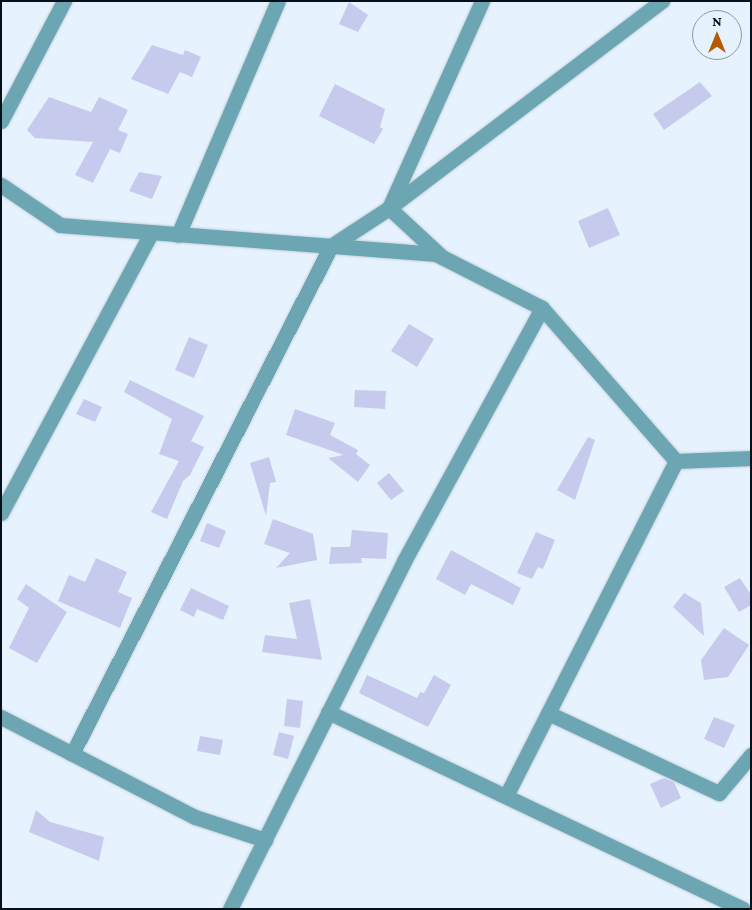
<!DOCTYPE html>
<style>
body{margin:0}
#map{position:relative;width:752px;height:910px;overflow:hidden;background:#e6f2fd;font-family:"Crimson Pro",serif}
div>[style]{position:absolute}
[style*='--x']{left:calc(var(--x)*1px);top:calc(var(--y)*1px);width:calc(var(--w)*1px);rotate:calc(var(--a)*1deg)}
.building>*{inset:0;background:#c6cbed}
.roads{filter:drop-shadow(0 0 1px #c2ced8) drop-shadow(0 0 1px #c2ced8)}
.minor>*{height:15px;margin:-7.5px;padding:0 7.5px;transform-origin:7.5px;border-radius:7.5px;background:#6ba6b2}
span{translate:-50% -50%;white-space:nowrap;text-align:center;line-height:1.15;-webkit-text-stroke:4px #e6f2fd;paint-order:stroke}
.frame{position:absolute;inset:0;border:2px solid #061018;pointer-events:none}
.north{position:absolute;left:692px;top:10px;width:50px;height:50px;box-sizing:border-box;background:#e6f2fd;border:1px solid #8c98a1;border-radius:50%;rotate:0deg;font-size:14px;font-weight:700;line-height:20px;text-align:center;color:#061018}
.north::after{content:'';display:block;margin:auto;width:18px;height:22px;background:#b65a00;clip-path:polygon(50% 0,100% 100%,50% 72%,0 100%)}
</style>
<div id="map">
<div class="building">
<div style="clip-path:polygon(349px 2px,368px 15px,358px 32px,339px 24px)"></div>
<div style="clip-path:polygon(152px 45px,183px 55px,185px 50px,201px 57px,192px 77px,180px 72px,168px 94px,131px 79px)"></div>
<div style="clip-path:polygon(700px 82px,712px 96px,664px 130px,653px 114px)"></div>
<div style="clip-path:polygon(335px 84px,385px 109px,380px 127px,383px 129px,374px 144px,319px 116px)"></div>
<div style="clip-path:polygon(49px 97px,91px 112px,99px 97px,128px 110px,118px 130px,128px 134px,120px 153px,110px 149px,93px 183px,75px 175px,93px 142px,35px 138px,27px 130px)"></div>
<div style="clip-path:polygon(139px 172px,162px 176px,152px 199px,129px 191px)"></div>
<div style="clip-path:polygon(608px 208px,620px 235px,589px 248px,578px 221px)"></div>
<div style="clip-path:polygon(409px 324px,434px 339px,417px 367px,391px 351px)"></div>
<div style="clip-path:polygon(189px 337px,208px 345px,194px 378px,175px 370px)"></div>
<div style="clip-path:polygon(130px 380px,204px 416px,191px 441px,204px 447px,190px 475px,183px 481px,167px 519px,151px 512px,179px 461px,159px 454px,172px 419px,124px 392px)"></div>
<div style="clip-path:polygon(355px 390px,386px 391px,385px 409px,354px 407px)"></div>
<div style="clip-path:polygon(84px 399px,102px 407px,95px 422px,76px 414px)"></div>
<div style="clip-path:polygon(295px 409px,335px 423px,330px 435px,358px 450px,356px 454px,370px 465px,358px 482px,328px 458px,344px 455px,286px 435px)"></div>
<div style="clip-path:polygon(588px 437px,595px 440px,575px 500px,557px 490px)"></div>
<div style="clip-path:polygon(269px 457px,276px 482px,270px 483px,266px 516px,250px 463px)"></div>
<div style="clip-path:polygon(389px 473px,404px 491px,391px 500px,377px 483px)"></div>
<div style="clip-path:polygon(273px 519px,313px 534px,317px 560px,276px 568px,290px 553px,264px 544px)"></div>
<div style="clip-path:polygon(207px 523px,226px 531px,219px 548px,200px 541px)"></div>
<div style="clip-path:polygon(352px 530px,388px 533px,386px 559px,361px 558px,362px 563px,329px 564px,331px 547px,350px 547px)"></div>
<div style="clip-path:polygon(536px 532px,555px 540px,543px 569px,538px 567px,532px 579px,517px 573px)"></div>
<div style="clip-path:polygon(451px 550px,521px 588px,513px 605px,471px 584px,465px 595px,436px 579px)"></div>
<div style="clip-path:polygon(96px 558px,127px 572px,118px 592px,132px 598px,120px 628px,58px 601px,69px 575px,85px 582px)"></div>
<div style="clip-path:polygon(740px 578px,751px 595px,751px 605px,739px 612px,724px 587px)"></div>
<div style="clip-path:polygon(26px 584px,67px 612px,37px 663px,9px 648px,29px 608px,17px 599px)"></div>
<div style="clip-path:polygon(191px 588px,229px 606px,223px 620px,197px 609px,194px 617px,180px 610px)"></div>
<div style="clip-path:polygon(684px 593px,701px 603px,704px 636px,673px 607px)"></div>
<div style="clip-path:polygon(310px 599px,322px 660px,262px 652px,265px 635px,297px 639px,289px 603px)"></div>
<div style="clip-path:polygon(724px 628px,749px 645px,728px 677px,704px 680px,701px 660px)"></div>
<div style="clip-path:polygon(367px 675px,417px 698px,420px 692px,424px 693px,434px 675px,451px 685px,428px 727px,359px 693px)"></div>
<div style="clip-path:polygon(287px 699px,303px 701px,300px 728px,284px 726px)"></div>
<div style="clip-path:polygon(714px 717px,735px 725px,724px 748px,704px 739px)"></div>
<div style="clip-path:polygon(279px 732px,294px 736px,288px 759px,273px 755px)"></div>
<div style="clip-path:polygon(200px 736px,223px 740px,220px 755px,197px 751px)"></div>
<div style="clip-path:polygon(664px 778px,674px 782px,681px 798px,661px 808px,650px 784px)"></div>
<div style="clip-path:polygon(36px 810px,50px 822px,104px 837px,99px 861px,29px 832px)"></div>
</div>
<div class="roads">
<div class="minor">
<div style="--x:1;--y:121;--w:136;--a:-62.3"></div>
<div style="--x:1;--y:185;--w:71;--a:34.1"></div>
<div style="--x:60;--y:225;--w:377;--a:4.4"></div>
<div style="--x:436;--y:254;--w:119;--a:27"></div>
<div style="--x:542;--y:308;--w:203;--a:48.8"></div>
<div style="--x:178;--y:235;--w:254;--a:-66.9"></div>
<div style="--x:442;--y:257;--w:72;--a:-137.2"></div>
<div style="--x:389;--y:208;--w:227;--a:-65.8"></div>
<div style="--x:676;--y:461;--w:75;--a:-2.3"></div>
<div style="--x:1;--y:513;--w:318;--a:-61.8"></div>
<div style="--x:328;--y:712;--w:459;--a:25.4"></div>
<div style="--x:548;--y:713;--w:189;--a:25.1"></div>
<div style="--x:719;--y:793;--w:50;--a:-49.9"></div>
<div style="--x:1;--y:717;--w:218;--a:27.3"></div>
<div style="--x:195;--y:817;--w:74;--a:18.2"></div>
<div style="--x:72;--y:754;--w:570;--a:-62.99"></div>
<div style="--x:331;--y:246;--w:69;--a:-33.2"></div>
<div style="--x:389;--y:208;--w:343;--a:-37.2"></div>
<div style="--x:506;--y:796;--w:376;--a:-63.1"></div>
<div style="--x:230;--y:909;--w:389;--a:-63.4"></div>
<div style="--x:404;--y:561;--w:288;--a:-61.4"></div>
</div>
</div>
<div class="frame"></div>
<div class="north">N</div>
</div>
